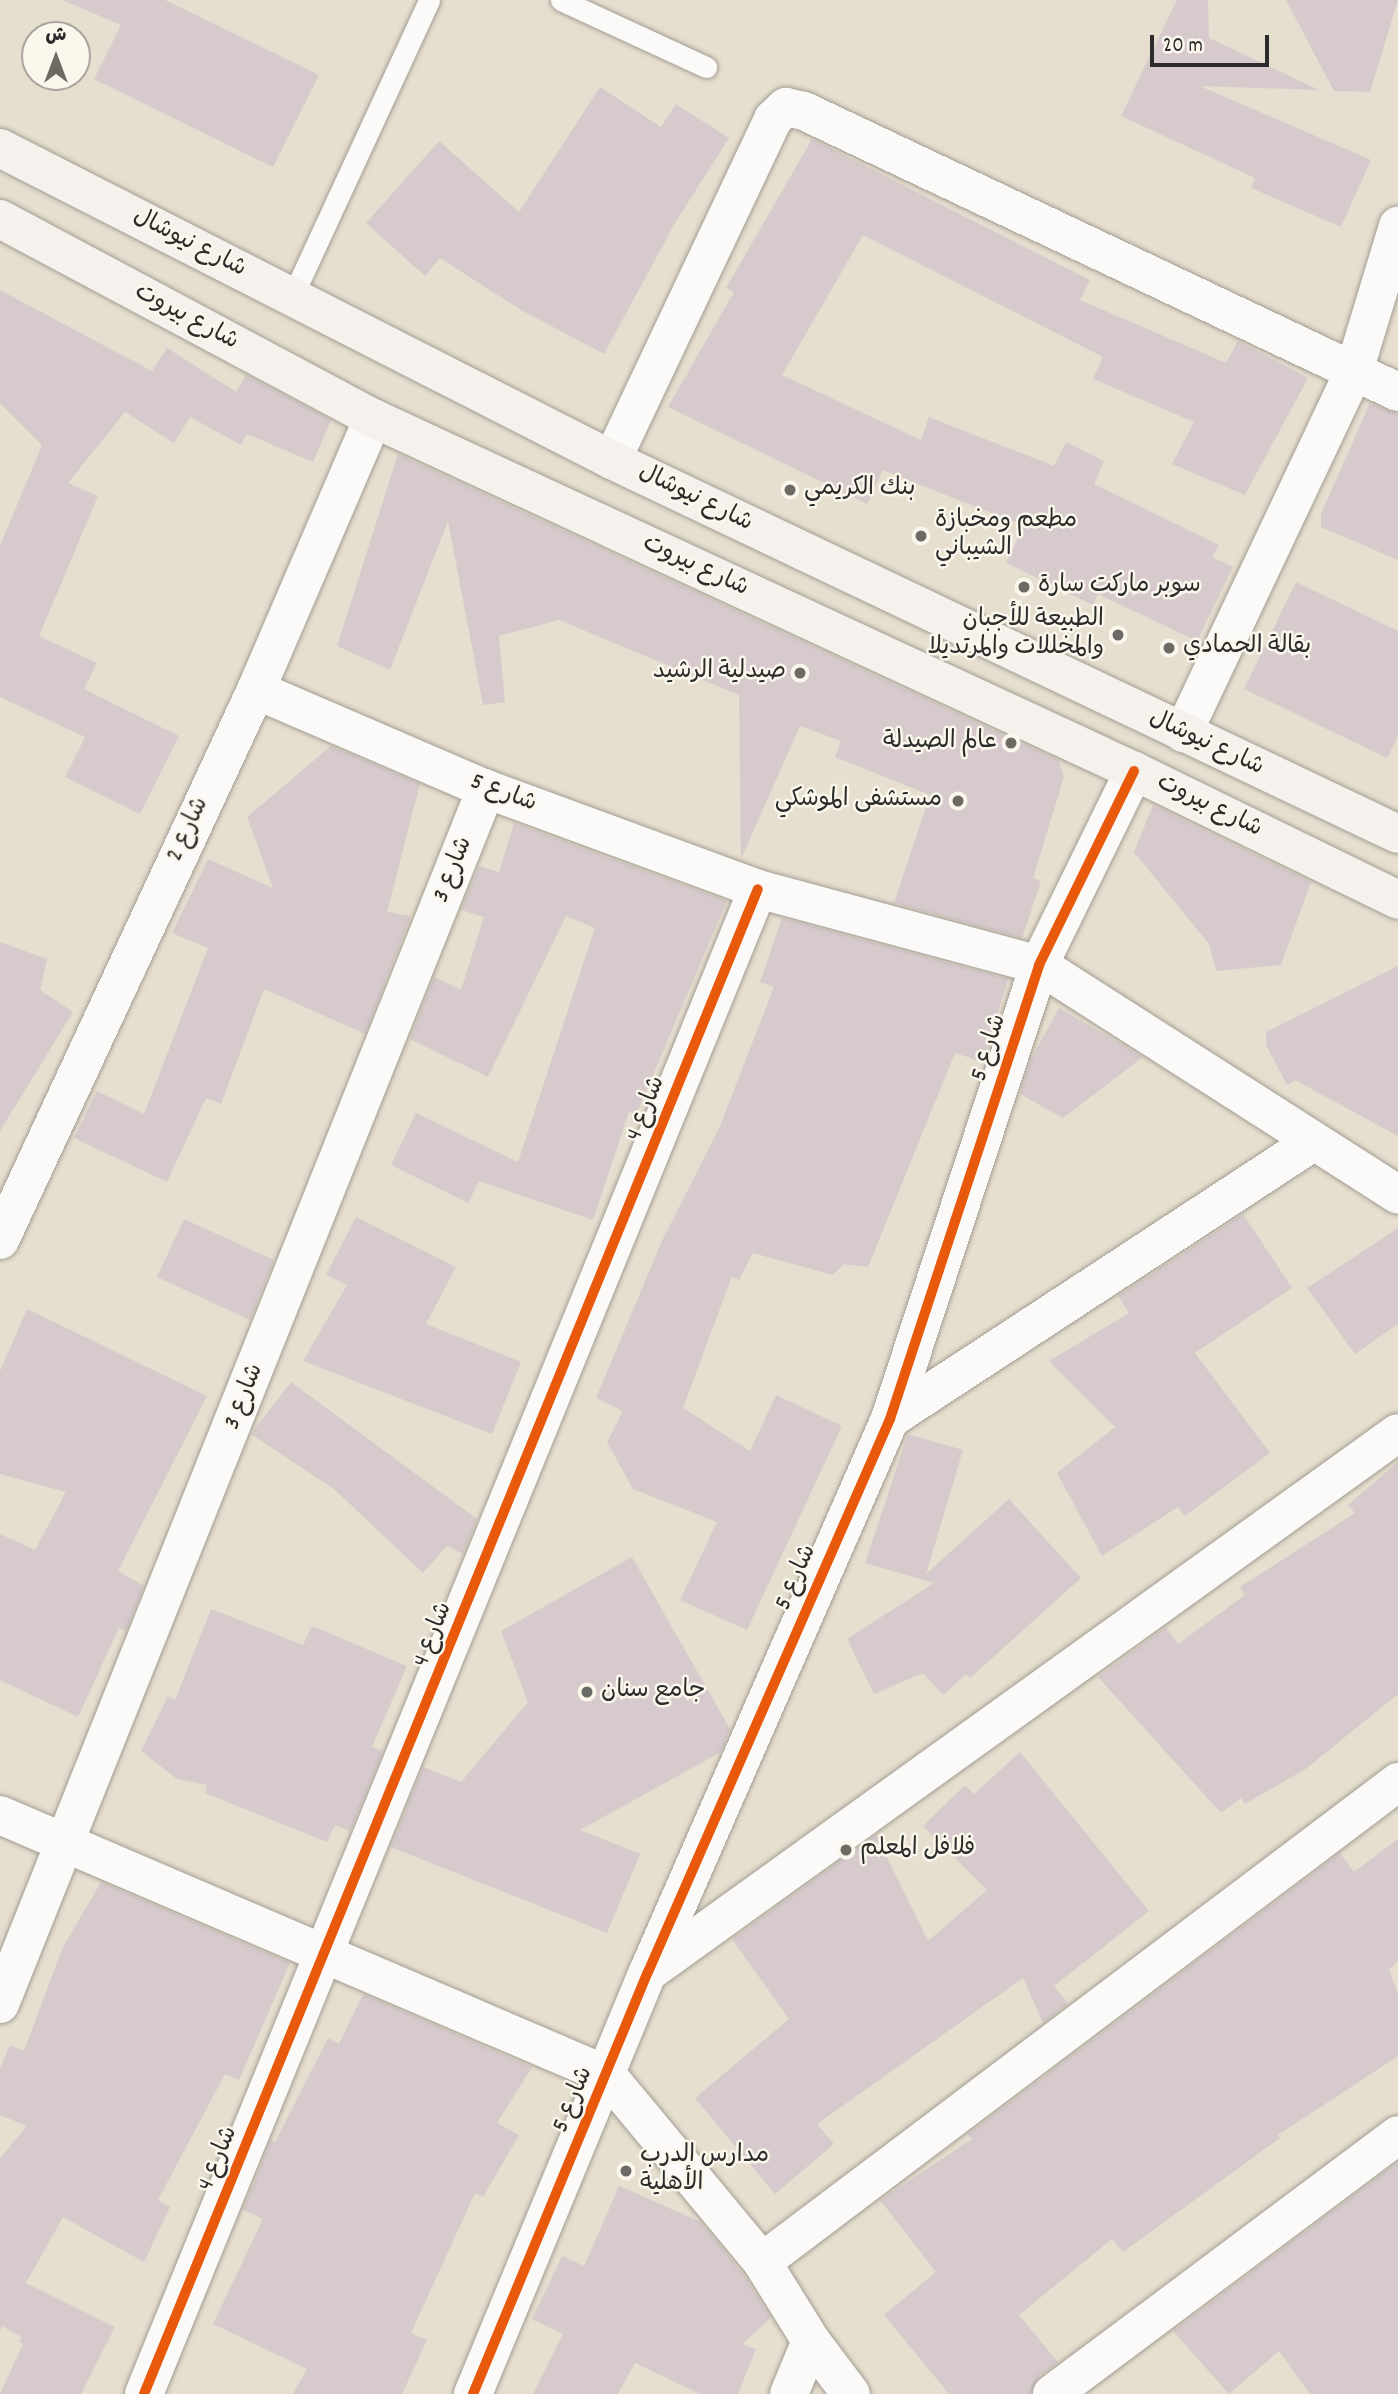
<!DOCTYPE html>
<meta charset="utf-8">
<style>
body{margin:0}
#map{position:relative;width:1398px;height:2394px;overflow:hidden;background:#e6dece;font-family:Dekko,"Playpen Sans Arabic",sans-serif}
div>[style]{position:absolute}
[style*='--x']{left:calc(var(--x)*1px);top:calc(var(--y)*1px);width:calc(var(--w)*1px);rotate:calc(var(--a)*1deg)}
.building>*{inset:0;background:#d7cacd}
.roads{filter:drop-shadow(0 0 2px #a29e94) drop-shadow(0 0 2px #a29e94)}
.lane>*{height:21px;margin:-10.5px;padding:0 10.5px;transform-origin:10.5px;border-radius:10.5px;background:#fbfaf8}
.street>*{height:38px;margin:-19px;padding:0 19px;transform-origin:19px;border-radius:19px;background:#fbfaf8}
.secondary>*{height:38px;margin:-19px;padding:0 19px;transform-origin:19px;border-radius:19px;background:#f5f2ed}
.cycleway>*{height:10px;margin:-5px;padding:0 5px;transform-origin:5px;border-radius:5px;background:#e8590c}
.dots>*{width:19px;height:19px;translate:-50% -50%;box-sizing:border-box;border:4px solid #fbf7ec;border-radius:50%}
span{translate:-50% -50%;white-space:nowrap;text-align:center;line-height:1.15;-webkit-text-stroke:5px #fbf7ec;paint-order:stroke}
.street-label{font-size:24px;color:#2b2b2b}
.poi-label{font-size:24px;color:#2b2b2b}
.left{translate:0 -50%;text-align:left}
.right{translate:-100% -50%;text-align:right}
.north{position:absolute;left:21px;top:21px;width:70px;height:70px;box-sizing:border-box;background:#fbf7ec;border:2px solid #a8a59f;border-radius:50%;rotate:0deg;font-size:19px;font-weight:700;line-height:28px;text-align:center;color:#2b2b2b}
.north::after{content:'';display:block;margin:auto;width:24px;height:32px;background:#6c6a64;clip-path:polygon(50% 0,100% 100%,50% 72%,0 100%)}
.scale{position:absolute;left:1150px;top:35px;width:119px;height:32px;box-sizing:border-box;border:4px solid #2b2b2b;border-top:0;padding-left:9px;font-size:21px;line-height:24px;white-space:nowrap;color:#2b2b2b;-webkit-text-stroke:5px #fbf7ec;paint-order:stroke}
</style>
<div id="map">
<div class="building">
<div style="clip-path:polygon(62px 0,165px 0,319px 75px,273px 167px,94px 79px,121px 25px)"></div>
<div style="clip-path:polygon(1177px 0,1208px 0,1209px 38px,1319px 90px,1200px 86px,1371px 160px,1341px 227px,1251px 188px,1255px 178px,1121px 116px)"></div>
<div style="clip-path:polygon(1286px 0,1398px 0,1370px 92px,1334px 91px)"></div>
<div style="clip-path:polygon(600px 87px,661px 127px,676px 104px,729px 138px,675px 223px,604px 354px,521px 310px,440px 258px,425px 276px,366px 223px,439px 141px,519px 212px)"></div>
<div style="clip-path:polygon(812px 139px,1090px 280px,1080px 300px,1226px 363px,1238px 341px,1308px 378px,1245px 495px,1172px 464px,1194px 422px,1093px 379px,1103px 357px,863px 235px,782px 375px,921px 440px,929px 417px,1054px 466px,1066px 442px,1104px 461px,1094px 484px,1219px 545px,1212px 557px,1233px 567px,1197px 641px,1098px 594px,1093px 605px,1006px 563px,1024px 526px,883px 470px,867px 504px,668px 407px,734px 292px,726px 288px)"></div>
<div style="clip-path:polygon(0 290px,152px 371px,167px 348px,236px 392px,246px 375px,331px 420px,313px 462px,247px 434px,241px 445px,190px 417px,174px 443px,125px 412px,68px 483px,98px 496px,39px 636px,97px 663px,84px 689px,179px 736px,140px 814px,65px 777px,85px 737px,0 697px,0 546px,42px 445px,0 403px)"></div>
<div style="clip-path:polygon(1370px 403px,1398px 414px,1398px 560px,1321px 527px,1321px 514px)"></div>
<div style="clip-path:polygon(398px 454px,1058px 760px,1064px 777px,1033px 878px,1041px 881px,1022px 938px,894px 903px,930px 795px,835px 757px,841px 741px,800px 726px,741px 859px,739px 695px,559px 620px,499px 636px,505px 702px,483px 705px,448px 521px,390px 670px,337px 646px)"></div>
<div style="clip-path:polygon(1296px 582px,1398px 631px,1398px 736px,1387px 758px,1244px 689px)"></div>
<div style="clip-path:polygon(331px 746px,420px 784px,387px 912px,411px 916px,365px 1034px,264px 989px,221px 1104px,206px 1098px,167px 1182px,74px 1138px,97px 1091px,144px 1114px,208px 948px,172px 933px,208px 859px,273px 888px,247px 817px)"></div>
<div style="clip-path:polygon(1153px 805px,1311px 882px,1281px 965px,1216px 971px,1209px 944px,1134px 852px)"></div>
<div style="clip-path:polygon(514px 823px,727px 901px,636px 1115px,629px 1112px,593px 1220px,479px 1181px,468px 1203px,391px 1165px,416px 1113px,518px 1162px,595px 928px,566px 916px,488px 1077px,410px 1039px,434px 977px,461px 990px,484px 917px,461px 910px,479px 866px,499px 872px)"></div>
<div style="clip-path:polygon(782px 918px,1008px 979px,983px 1062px,955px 1053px,868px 1267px,844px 1264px,833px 1275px,753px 1253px,739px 1280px,732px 1276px,683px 1408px,750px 1451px,776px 1395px,842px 1426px,747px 1630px,680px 1600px,717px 1522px,633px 1489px,607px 1442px,623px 1411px,596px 1398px,662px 1241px,720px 1126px,774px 987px,760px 982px)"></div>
<div style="clip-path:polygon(0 942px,47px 959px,40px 990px,73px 1012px,0 1131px)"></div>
<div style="clip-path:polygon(1398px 966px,1398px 1136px,1295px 1080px,1287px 1085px,1266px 1045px,1266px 1032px)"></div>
<div style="clip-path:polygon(1059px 1008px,1143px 1057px,1063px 1118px,1020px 1094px,1031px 1059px)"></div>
<div style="clip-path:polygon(1243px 1214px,1292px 1288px,1195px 1353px,1270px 1453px,1185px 1516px,1178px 1507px,1102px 1556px,1057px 1473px,1115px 1427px,1049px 1361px,1129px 1313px,1118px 1296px)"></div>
<div style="clip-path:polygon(356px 1217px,456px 1267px,426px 1324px,521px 1362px,492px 1434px,303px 1361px,347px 1285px,326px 1275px)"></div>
<div style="clip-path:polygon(184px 1219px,274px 1260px,250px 1320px,157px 1277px)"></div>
<div style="clip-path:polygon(1398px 1228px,1398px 1324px,1355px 1354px,1307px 1288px)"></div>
<div style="clip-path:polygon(27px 1309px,207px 1396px,118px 1571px,144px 1586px,126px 1631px,119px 1628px,78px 1717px,0 1680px,0 1534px,35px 1550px,66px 1492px,0 1474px,0 1371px)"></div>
<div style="clip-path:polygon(291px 1382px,477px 1519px,463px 1554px,447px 1546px,423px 1573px,334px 1489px,251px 1434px)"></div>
<div style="clip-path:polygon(908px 1434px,963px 1450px,926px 1574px,1009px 1499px,1081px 1578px,970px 1678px,966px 1674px,943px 1695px,923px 1673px,874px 1694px,847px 1639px,934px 1583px,865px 1563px)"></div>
<div style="clip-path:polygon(1398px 1462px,1398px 1694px,1307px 1768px,1245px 1804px,1241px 1798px,1221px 1813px,1098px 1677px,1166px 1627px,1178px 1644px,1245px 1595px,1240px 1587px,1355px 1513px,1348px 1505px)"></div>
<div style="clip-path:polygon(632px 1557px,730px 1729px,721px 1752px,580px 1830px,640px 1854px,607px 1933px,391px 1847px,423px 1767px,461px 1782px,528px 1702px,501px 1631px)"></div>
<div style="clip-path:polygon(211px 1609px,303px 1645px,312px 1626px,407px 1666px,372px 1747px,383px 1751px,350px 1831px,335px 1825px,327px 1842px,205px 1793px,207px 1785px,177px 1779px,141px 1751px,168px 1696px,175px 1700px)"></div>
<div style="clip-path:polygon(1020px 1752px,1149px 1911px,1054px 1986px,1068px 2004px,1043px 2023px,1023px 1978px,817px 2124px,834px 2144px,775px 2194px,695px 2098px,789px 2019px,732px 1939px,876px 1835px,928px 1941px,987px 1890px,923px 1826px,965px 1785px,974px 1794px)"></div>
<div style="clip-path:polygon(1398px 1839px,1398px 1960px,1389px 1970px,1398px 1994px,1398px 2056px,1278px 2135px,1280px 2138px,1123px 2252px,1112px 2239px,1019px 2315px,1058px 2362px,1038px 2377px,1031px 2394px,949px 2394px,884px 2315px,936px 2272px,880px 2200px,972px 2139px,968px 2134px,1340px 1853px,1354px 1872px)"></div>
<div style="clip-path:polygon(101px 1882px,290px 1963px,239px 2080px,225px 2074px,158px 2200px,170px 2207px,144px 2262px,63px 2217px,26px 2283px,115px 2327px,81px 2394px,0 2394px,23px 2344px,19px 2342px,22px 2337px,2px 2326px,0 2330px,0 2158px,27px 2126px,0 2115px,0 2068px,10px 2045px,24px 2051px,62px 1949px)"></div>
<div style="clip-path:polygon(363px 1994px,532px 2067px,497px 2123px,519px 2135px,483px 2197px,475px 2193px,411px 2333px,427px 2340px,402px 2394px,293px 2394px,307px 2369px,213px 2324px,263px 2219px,243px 2210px,271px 2140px,275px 2142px,328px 2038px,339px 2044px)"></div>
<div style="clip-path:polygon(1398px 2162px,1398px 2394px,1310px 2394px,1279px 2351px,1229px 2394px,1173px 2331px)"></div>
<div style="clip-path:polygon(619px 2186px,701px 2222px,744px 2275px,771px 2318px,742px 2344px,756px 2349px,738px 2394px,700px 2394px,635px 2363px,618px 2394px,533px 2394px,563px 2334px,532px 2319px,562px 2256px,584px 2266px)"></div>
</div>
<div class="roads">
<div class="lane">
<div style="--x:561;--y:0;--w:160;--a:24.8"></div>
<div style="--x:292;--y:297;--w:327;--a:-65.2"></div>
</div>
<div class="street">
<div style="--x:612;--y:460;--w:377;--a:-64.7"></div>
<div style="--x:773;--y:119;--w:18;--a:-43"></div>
<div style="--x:786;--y:107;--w:18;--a:13"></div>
<div style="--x:804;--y:111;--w:657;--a:25.32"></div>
<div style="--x:256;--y:690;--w:250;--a:23.3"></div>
<div style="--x:486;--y:789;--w:290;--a:20.2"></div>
<div style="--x:758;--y:889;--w:291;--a:15.1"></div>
<div style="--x:1039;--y:965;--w:426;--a:32.6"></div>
<div style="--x:1183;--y:733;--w:400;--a:-64.7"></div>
<div style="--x:1354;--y:371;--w:152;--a:-73.1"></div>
<div style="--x:0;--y:1240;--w:607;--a:-65.04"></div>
<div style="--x:256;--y:690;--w:296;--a:-66.7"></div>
<div style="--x:890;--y:1419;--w:506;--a:-33.22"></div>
<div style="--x:0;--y:1815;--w:660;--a:23.19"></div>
<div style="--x:607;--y:2075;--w:243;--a:50.3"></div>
<div style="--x:762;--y:2262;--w:93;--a:58.2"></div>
<div style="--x:811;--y:2341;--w:66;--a:53"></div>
<div style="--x:650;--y:1971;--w:921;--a:-35.73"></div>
<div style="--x:0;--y:2004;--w:1309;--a:-68.2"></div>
<div style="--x:762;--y:2262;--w:797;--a:-37.04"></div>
<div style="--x:144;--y:2394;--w:1625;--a:-67.81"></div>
<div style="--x:473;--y:2394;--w:457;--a:-67.5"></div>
<div style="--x:648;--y:1972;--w:604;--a:-66.37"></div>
<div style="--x:890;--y:1419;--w:478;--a:-71.8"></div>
<div style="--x:1039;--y:965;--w:216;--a:-63.9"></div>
<div style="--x:789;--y:2394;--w:57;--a:-67.5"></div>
<div style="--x:1052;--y:2394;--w:432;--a:-36.8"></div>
</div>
<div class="secondary">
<div style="--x:0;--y:148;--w:687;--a:27.01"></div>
<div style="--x:612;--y:460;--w:870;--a:25.45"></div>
<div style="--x:0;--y:219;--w:423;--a:28.1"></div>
<div style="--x:373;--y:418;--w:839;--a:24.88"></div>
<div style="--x:1134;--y:771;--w:294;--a:26"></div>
</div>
</div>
<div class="cycleway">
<div style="--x:144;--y:2394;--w:1625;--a:-67.81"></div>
<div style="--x:473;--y:2394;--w:457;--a:-67.5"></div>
<div style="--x:648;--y:1972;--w:604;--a:-66.37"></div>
<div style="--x:890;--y:1419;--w:478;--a:-71.8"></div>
<div style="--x:1039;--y:965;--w:216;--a:-63.9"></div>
</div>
<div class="dots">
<div style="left:790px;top:490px;background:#6c6a64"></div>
<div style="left:921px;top:536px;background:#6c6a64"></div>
<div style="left:1024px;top:587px;background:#6c6a64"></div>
<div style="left:1118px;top:635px;background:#6c6a64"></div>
<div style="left:1169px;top:648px;background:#6c6a64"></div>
<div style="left:800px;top:673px;background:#6c6a64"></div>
<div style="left:1011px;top:743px;background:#6c6a64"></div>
<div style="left:958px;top:801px;background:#6c6a64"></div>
<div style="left:587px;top:1692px;background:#6c6a64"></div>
<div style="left:846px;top:1850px;background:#6c6a64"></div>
<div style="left:626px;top:2171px;background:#6c6a64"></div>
</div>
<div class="street-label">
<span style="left:189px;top:244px;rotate:27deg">شارع نيوشال</span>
<span style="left:186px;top:318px;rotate:28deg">شارع بيروت</span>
<span style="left:695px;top:499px;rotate:26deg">شارع نيوشال</span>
<span style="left:695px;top:567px;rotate:25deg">شارع بيروت</span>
<span style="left:1206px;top:744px;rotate:25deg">شارع نيوشال</span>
<span style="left:503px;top:794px;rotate:21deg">شارع 5</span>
<span style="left:1209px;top:807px;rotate:26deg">شارع بيروت</span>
<span style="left:189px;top:830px;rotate:-65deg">شارع 2</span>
<span style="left:454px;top:870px;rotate:-68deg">شارع 3</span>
<span style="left:990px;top:1048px;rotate:-72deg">شارع 5</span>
<span style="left:647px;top:1109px;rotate:-68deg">شارع 4</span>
<span style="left:245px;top:1397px;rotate:-68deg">شارع 3</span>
<span style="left:797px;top:1578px;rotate:-66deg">شارع 5</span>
<span style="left:434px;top:1635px;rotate:-68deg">شارع 4</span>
<span style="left:574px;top:2100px;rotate:-67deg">شارع 5</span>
<span style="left:219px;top:2159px;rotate:-67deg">شارع 4</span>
</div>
<div class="poi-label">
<span class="left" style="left:804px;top:490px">بنك الكريمي</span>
<span class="left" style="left:935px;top:536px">مطعم ومخبازة<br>الشيباني</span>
<span class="left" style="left:1038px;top:587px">سوبر ماركت سارة</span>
<span class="right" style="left:1104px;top:635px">الطبيعة للأجبان<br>والمخللات والمرتديلا</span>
<span class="left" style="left:1183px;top:648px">بقالة الحمادي</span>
<span class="right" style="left:786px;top:673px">صيدلية الرشيد</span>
<span class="right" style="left:997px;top:743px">عالم الصيدلة</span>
<span class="right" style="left:942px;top:801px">مستشفى الموشكي</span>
<span class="left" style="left:601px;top:1692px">جامع سنان</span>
<span class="left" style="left:860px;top:1850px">فلافل المعلم</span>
<span class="left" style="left:640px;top:2171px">مدارس الدرب<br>الأهلية</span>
</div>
<div class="north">ش</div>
<div class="scale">20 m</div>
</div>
